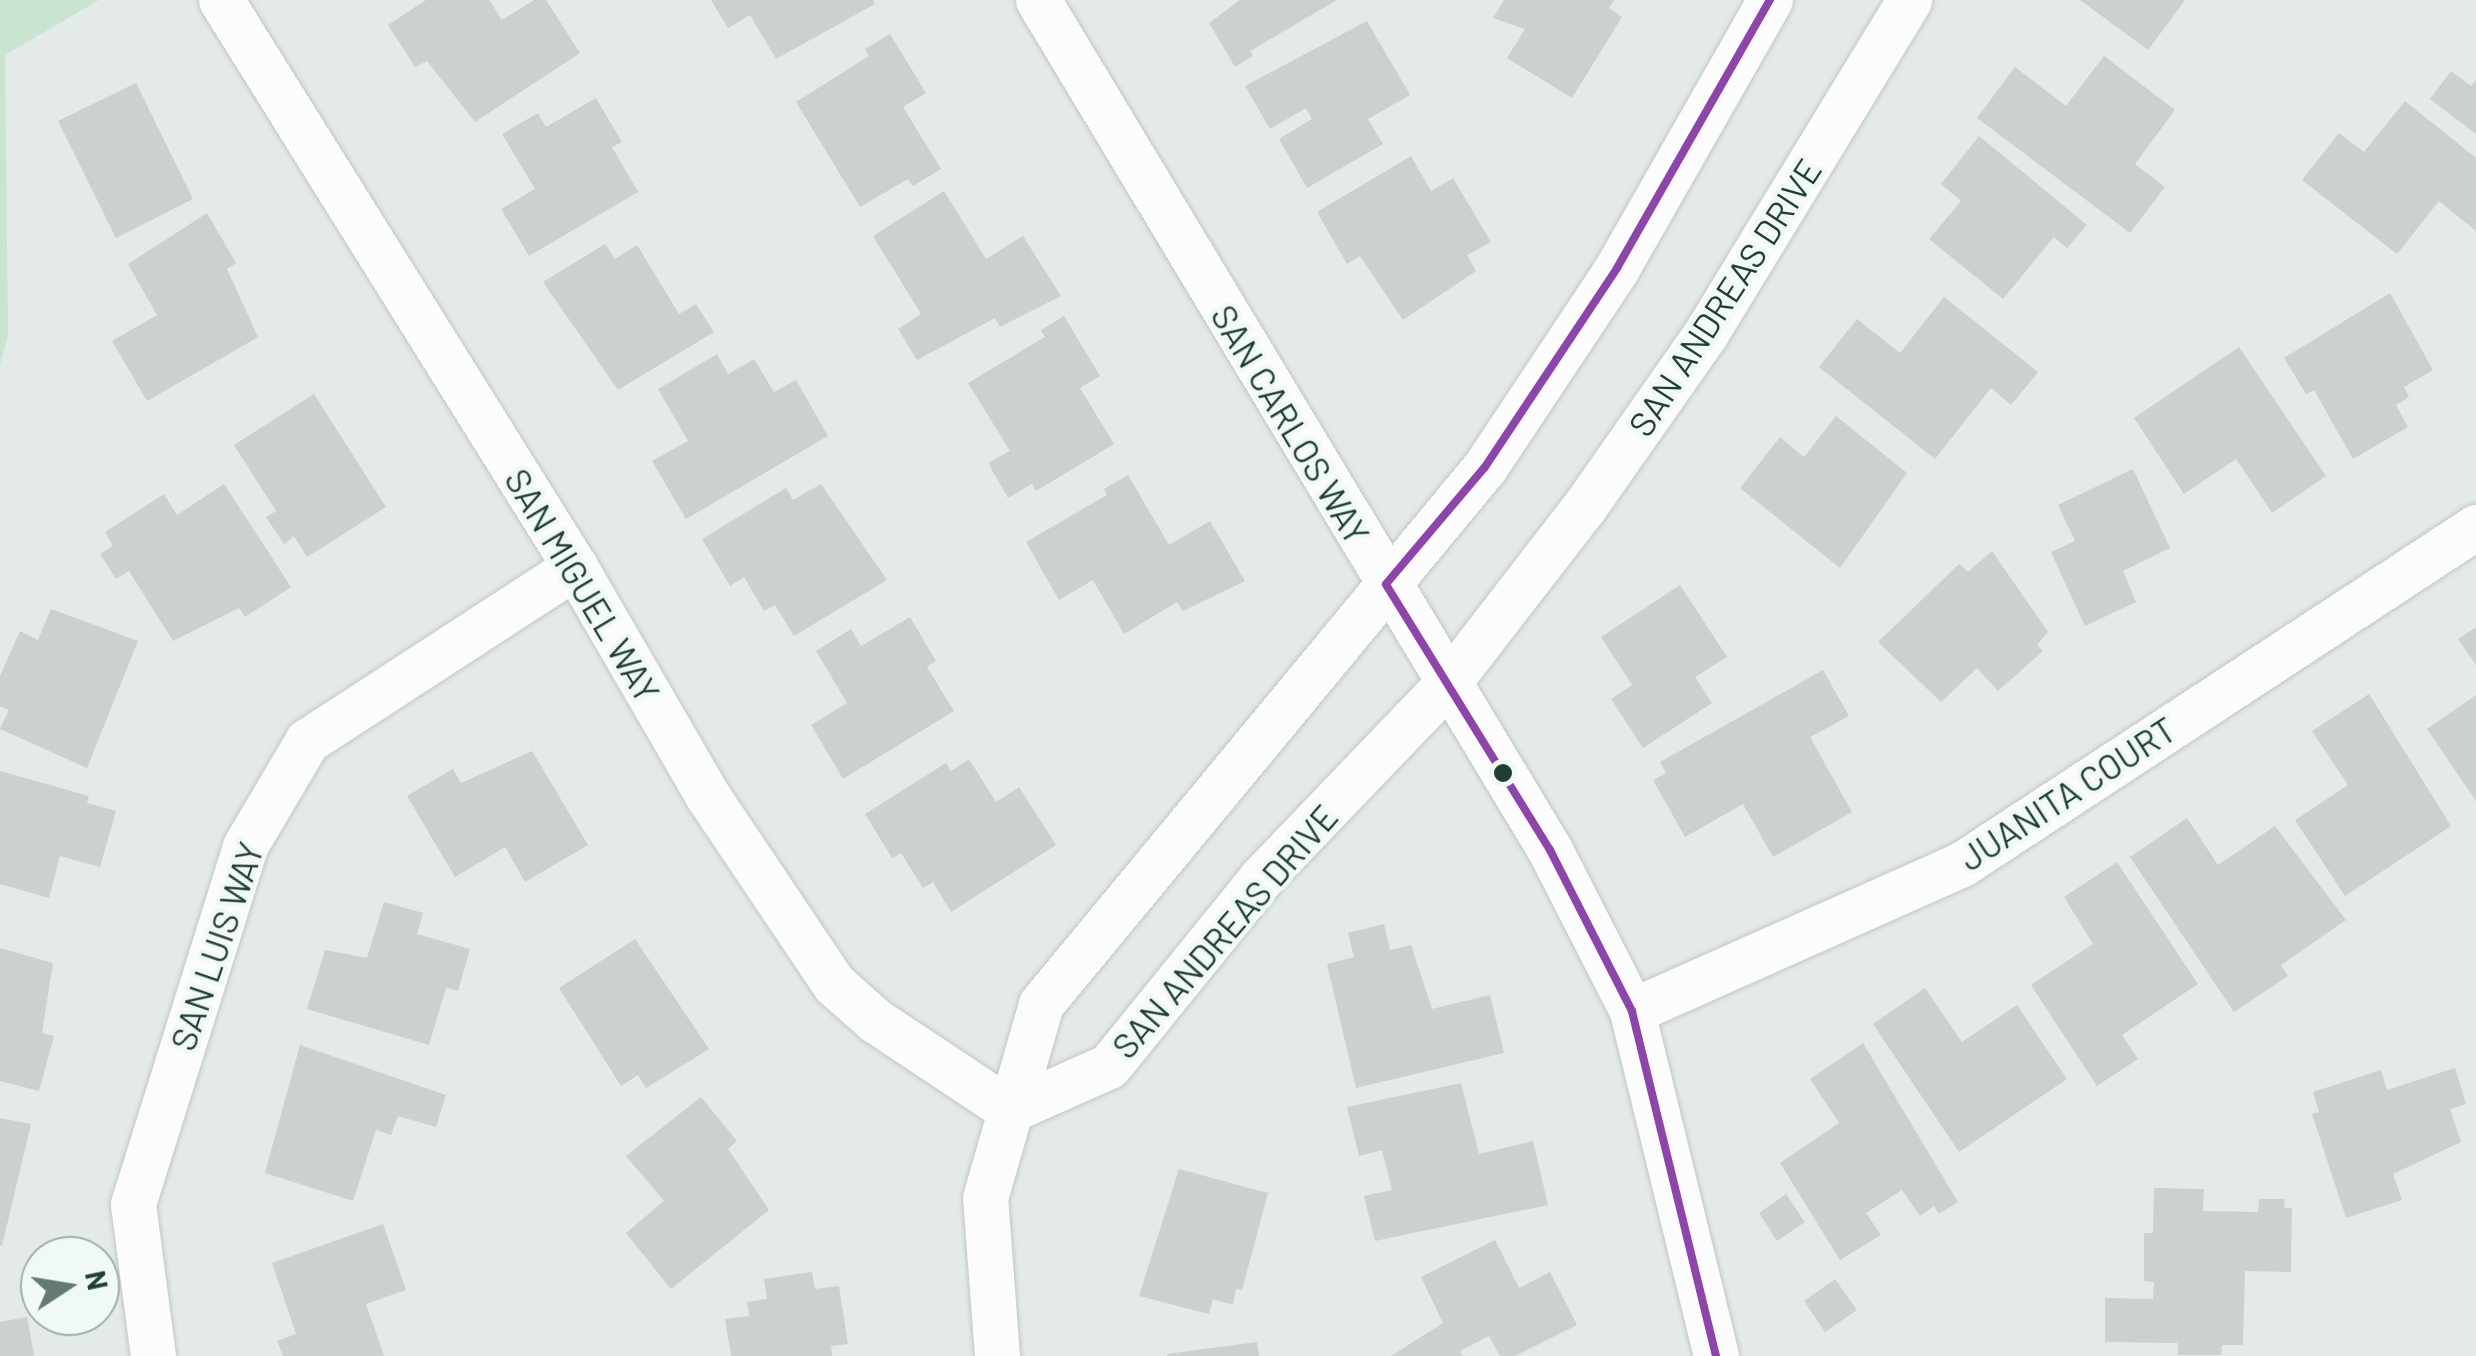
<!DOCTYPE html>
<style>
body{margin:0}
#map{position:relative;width:2476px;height:1356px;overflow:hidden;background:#e3eae7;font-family:Barlow,sans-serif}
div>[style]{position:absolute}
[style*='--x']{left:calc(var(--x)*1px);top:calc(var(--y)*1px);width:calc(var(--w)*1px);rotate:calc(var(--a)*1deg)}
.green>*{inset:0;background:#cae4d2}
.building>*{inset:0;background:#cad1ce}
.roads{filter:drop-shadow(0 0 2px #c0c7c4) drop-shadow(0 0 2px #c0c7c4)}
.minor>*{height:45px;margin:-22.5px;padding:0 22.5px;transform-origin:22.5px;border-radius:22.5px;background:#fbfcfb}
.bus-1>*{height:8px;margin:-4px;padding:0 4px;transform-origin:4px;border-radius:4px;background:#8e44ad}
.dots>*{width:28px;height:28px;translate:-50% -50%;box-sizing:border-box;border:5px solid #f1f9f5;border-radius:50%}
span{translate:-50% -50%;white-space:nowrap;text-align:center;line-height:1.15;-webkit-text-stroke:9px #f1f9f5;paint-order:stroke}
.street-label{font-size:35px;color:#1f3f35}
.north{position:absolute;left:20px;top:1236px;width:100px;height:100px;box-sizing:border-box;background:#f1f9f5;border:2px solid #9dafa8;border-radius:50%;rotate:78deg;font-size:28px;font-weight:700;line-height:40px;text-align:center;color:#1f3f35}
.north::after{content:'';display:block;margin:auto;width:35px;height:45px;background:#647b73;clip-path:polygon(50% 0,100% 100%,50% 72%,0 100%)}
</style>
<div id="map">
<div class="green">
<div style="clip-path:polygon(0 0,99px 0,5px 55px,8px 336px,0 365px)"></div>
</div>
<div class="building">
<div style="clip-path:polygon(426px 0,489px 0,502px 20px,534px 0,546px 0,580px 53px,475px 122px,427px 61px,415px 67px,388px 25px)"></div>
<div style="clip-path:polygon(711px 0,873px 0,875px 4px,776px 59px,750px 15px,728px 28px)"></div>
<div style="clip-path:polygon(1240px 0,1337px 0,1250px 51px,1253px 56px,1235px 67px,1209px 23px)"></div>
<div style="clip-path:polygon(1504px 0,1614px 0,1609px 8px,1622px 17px,1572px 98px,1507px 58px,1525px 29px,1493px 18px)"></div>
<div style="clip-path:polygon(2080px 0,2185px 0,2148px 50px)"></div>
<div style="clip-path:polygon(1367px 21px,1410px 95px,1368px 119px,1383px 144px,1307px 188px,1279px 139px,1312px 119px,1306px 108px,1270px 129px,1245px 86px)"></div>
<div style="clip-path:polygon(890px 34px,926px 93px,903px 107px,941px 169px,913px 186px,908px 179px,860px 207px,796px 102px,869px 56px,865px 49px)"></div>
<div style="clip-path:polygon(2104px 56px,2175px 110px,2135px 164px,2165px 187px,2130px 233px,1977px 118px,2015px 67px,2066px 106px)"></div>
<div style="clip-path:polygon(2451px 71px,2471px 86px,2476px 80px,2476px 134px,2430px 99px)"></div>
<div style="clip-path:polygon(136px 83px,193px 199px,116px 238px,58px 121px)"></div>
<div style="clip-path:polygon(596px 98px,622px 142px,612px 147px,638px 192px,529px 256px,501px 209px,535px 189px,502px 134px,538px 113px,546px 127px)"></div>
<div style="clip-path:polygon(2405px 101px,2476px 158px,2476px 231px,2439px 201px,2397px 254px,2302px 180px,2339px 133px,2364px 152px)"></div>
<div style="clip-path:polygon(1979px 136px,2087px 225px,2067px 248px,2054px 237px,2003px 299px,1929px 239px,1961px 201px,1941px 184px)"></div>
<div style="clip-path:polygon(1411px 156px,1431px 191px,1453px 178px,1491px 242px,1467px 255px,1476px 271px,1403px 320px,1360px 256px,1347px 264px,1317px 212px)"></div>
<div style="clip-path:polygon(944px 191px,986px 259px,1023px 236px,1061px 296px,1000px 327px,995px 318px,917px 360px,898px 329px,921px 314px,873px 236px)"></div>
<div style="clip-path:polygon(207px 213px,236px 263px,227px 269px,258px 337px,147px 401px,112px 341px,157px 315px,128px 264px)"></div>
<div style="clip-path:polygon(605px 244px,615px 259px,637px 245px,679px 314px,696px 304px,714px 332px,618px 390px,543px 282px)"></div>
<div style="clip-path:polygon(2390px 293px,2433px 370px,2404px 387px,2409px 397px,2396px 405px,2408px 427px,2353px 459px,2314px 390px,2306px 394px,2284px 358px)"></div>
<div style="clip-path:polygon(1944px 297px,2038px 372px,2011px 405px,1991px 388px,1935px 459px,1819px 367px,1857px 319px,1900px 353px)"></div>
<div style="clip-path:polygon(1064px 316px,1100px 376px,1080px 388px,1114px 444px,1036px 491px,1032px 484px,1008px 498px,988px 463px,1010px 451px,968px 383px,1045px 337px,1041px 330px)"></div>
<div style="clip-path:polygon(2239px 347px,2326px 476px,2272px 513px,2236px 459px,2184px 494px,2134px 418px)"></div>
<div style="clip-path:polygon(717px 354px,728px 374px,754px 359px,774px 392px,796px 380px,828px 436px,686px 519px,652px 461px,688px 441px,658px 389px)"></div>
<div style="clip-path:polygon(314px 394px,386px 507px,307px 557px,294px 536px,284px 544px,266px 517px,276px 511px,234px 445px)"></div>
<div style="clip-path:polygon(1836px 416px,1907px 473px,1840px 568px,1740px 488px,1780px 437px,1804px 457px)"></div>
<div style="clip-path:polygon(2133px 469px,2170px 548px,2123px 571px,2136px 602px,2085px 626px,2051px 552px,2075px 541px,2058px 505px)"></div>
<div style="clip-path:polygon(1128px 475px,1169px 545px,1210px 521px,1245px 581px,1183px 611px,1177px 602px,1124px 634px,1093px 580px,1059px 600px,1026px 542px,1107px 495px,1104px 489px)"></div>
<div style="clip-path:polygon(224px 484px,291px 587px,245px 617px,239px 608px,173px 641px,129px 571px,116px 579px,100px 554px,113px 546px,105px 532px,164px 494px,177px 515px)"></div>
<div style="clip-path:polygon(821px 484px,887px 580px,794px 636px,775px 605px,764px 611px,744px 577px,730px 586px,702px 539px,786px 488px,793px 500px)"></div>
<div style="clip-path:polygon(1992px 551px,2048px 632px,2037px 645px,2043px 651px,1998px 691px,1977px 668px,1941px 702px,1878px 642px,1959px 564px,1968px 572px)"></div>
<div style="clip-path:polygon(1680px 585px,1727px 657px,1695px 677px,1712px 703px,1643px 748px,1611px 699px,1632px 685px,1601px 637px)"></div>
<div style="clip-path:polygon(51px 609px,138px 641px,87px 768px,0 729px,9px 710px,0 706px,0 676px,20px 631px,38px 640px)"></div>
<div style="clip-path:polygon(910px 617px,936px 661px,927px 667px,954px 711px,843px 779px,811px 725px,847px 703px,816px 651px,851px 629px,861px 646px)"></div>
<div style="clip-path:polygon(2476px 627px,2476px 665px,2458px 639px)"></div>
<div style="clip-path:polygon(1823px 670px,1849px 716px,1810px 737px,1852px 812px,1773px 857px,1743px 804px,1685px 837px,1653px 780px,1666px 773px,1660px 762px)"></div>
<div style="clip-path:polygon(2369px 694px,2451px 826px,2345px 896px,2295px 820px,2348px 785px,2312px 731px)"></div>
<div style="clip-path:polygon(2476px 695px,2476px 801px,2427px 729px)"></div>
<div style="clip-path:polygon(532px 751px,588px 845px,525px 882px,505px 847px,455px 877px,407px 796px,453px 769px,461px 783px)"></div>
<div style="clip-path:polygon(969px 759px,996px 802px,1019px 787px,1056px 845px,951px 912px,933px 882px,923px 888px,901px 853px,892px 858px,865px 814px,946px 763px,951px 771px)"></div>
<div style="clip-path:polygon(0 771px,89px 796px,87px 803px,116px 811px,100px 867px,60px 856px,49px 898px,0 884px)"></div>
<div style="clip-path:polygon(2187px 818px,2218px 865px,2275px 826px,2346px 920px,2281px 965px,2288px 976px,2234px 1012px,2130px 857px)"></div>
<div style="clip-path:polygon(2117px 862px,2198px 984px,2122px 1035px,2138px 1059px,2097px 1086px,2031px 985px,2093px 944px,2064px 897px)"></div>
<div style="clip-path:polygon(384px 902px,423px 913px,417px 934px,470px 949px,458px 991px,446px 988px,429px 1045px,307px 1009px,325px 950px,367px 958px)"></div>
<div style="clip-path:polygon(1384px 924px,1390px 950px,1411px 945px,1432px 1009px,1490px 995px,1504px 1053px,1356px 1088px,1327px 964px,1354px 957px,1348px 933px)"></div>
<div style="clip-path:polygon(635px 939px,709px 1049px,646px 1088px,638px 1075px,621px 1086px,559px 988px)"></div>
<div style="clip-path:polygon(0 948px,53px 963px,42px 1033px,54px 1036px,39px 1091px,0 1081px)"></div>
<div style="clip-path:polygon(1925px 988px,1962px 1042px,2017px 1005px,2067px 1079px,1959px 1152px,1873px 1024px)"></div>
<div style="clip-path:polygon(1863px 1043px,1958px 1202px,1939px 1214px,1934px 1206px,1920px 1216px,1902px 1190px,1866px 1213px,1881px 1235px,1840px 1260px,1780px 1163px,1839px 1123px,1810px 1079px)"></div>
<div style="clip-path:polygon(300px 1045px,446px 1095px,436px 1127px,398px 1116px,391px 1135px,376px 1130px,353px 1201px,265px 1173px)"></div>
<div style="clip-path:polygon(2455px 1068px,2466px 1104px,2450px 1109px,2461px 1142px,2393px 1174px,2402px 1200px,2346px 1218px,2312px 1114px,2319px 1112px,2313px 1092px,2381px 1070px,2387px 1090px)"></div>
<div style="clip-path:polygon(1461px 1083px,1479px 1154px,1533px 1141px,1548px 1205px,1375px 1241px,1364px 1196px,1392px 1190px,1382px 1150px,1359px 1156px,1347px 1107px)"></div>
<div style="clip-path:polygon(701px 1097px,737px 1141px,728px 1149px,769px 1210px,671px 1289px,626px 1233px,664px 1201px,626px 1156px)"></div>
<div style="clip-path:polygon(0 1118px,31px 1124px,2px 1246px,0 1245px)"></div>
<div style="clip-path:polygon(1179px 1169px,1268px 1193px,1242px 1290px,1236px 1289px,1233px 1305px,1213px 1299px,1209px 1314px,1139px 1296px)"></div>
<div style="clip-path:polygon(2154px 1188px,2204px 1189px,2203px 1211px,2258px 1212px,2259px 1199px,2285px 1199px,2284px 1208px,2292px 1208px,2291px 1272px,2245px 1271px,2243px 1345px,2222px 1345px,2221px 1355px,2178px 1355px,2178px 1343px,2105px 1342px,2105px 1298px,2153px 1299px,2154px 1282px,2144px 1281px,2144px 1233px,2153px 1233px)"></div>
<div style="clip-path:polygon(1786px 1194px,1805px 1222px,1777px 1241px,1759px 1213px)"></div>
<div style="clip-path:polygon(383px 1224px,406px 1290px,366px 1304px,384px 1356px,283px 1356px,277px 1341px,296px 1334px,272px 1263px)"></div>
<div style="clip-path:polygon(1495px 1240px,1519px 1288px,1550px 1272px,1577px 1325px,1515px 1356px,1500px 1356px,1489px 1336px,1460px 1351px,1463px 1356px,1391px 1356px,1443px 1323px,1421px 1277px)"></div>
<div style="clip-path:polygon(812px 1272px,815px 1289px,839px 1286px,848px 1344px,831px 1346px,832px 1356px,731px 1356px,725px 1319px,749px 1316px,747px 1302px,767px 1299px,764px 1279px)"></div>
<div style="clip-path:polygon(1835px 1279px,1857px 1310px,1825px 1332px,1804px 1301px)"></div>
<div style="clip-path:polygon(27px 1317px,34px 1356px,0 1356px,0 1322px)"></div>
<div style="clip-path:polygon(1257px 1342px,1259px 1356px,1167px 1356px,1167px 1354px)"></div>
</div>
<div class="roads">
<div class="minor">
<div style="--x:221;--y:0;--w:668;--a:58.02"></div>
<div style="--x:575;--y:567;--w:263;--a:59.9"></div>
<div style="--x:707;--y:795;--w:228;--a:56.1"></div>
<div style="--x:834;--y:984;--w:56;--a:41.4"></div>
<div style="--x:876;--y:1021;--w:161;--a:33.6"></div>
<div style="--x:1038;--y:0;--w:992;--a:58.94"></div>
<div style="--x:1550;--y:850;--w:181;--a:63"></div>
<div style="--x:1632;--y:1011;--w:355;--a:76.3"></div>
<div style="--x:1632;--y:1011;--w:361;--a:-24"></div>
<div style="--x:1962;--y:864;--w:615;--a:-33.25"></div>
<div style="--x:1010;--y:1110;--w:108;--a:-24"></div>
<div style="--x:1109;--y:1066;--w:242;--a:-51"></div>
<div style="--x:1261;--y:878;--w:270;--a:-46.2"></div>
<div style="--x:1448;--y:683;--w:224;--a:-52.3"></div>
<div style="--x:1585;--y:506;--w:211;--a:-55"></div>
<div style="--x:1706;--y:333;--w:390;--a:-58.6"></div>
<div style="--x:153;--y:1356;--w:153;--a:-97.5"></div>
<div style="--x:133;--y:1204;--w:375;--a:-72.6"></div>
<div style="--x:245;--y:846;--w:122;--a:-59.4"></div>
<div style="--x:307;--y:741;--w:320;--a:-33"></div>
<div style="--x:997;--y:1356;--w:158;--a:-94.3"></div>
<div style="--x:985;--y:1198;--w:202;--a:-73.9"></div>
<div style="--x:1041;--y:1004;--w:697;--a:-50.42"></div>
<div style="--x:1485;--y:467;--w:239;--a:-56.4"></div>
<div style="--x:1617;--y:268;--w:309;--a:-60.3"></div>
</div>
</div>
<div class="bus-1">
<div style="--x:1716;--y:1356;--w:355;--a:-103.7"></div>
<div style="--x:1632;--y:1011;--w:181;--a:-117"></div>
<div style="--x:1550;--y:850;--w:312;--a:-121.7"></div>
<div style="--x:1386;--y:584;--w:153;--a:-49.8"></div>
<div style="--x:1485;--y:467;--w:239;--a:-56.4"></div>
<div style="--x:1617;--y:268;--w:309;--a:-60.3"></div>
</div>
<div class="dots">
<div style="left:1503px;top:773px;background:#1f3f35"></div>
</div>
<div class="street-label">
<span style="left:1724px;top:297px;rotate:-57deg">SAN ANDREAS DRIVE</span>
<span style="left:1291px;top:424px;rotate:59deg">SAN CARLOS WAY</span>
<span style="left:583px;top:585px;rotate:59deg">SAN MIGUEL WAY</span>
<span style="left:2067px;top:793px;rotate:-33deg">JUANITA COURT</span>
<span style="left:1224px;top:931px;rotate:-49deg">SAN ANDREAS DRIVE</span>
<span style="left:216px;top:946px;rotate:-71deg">SAN LUIS WAY</span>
</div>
<div class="north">N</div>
</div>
